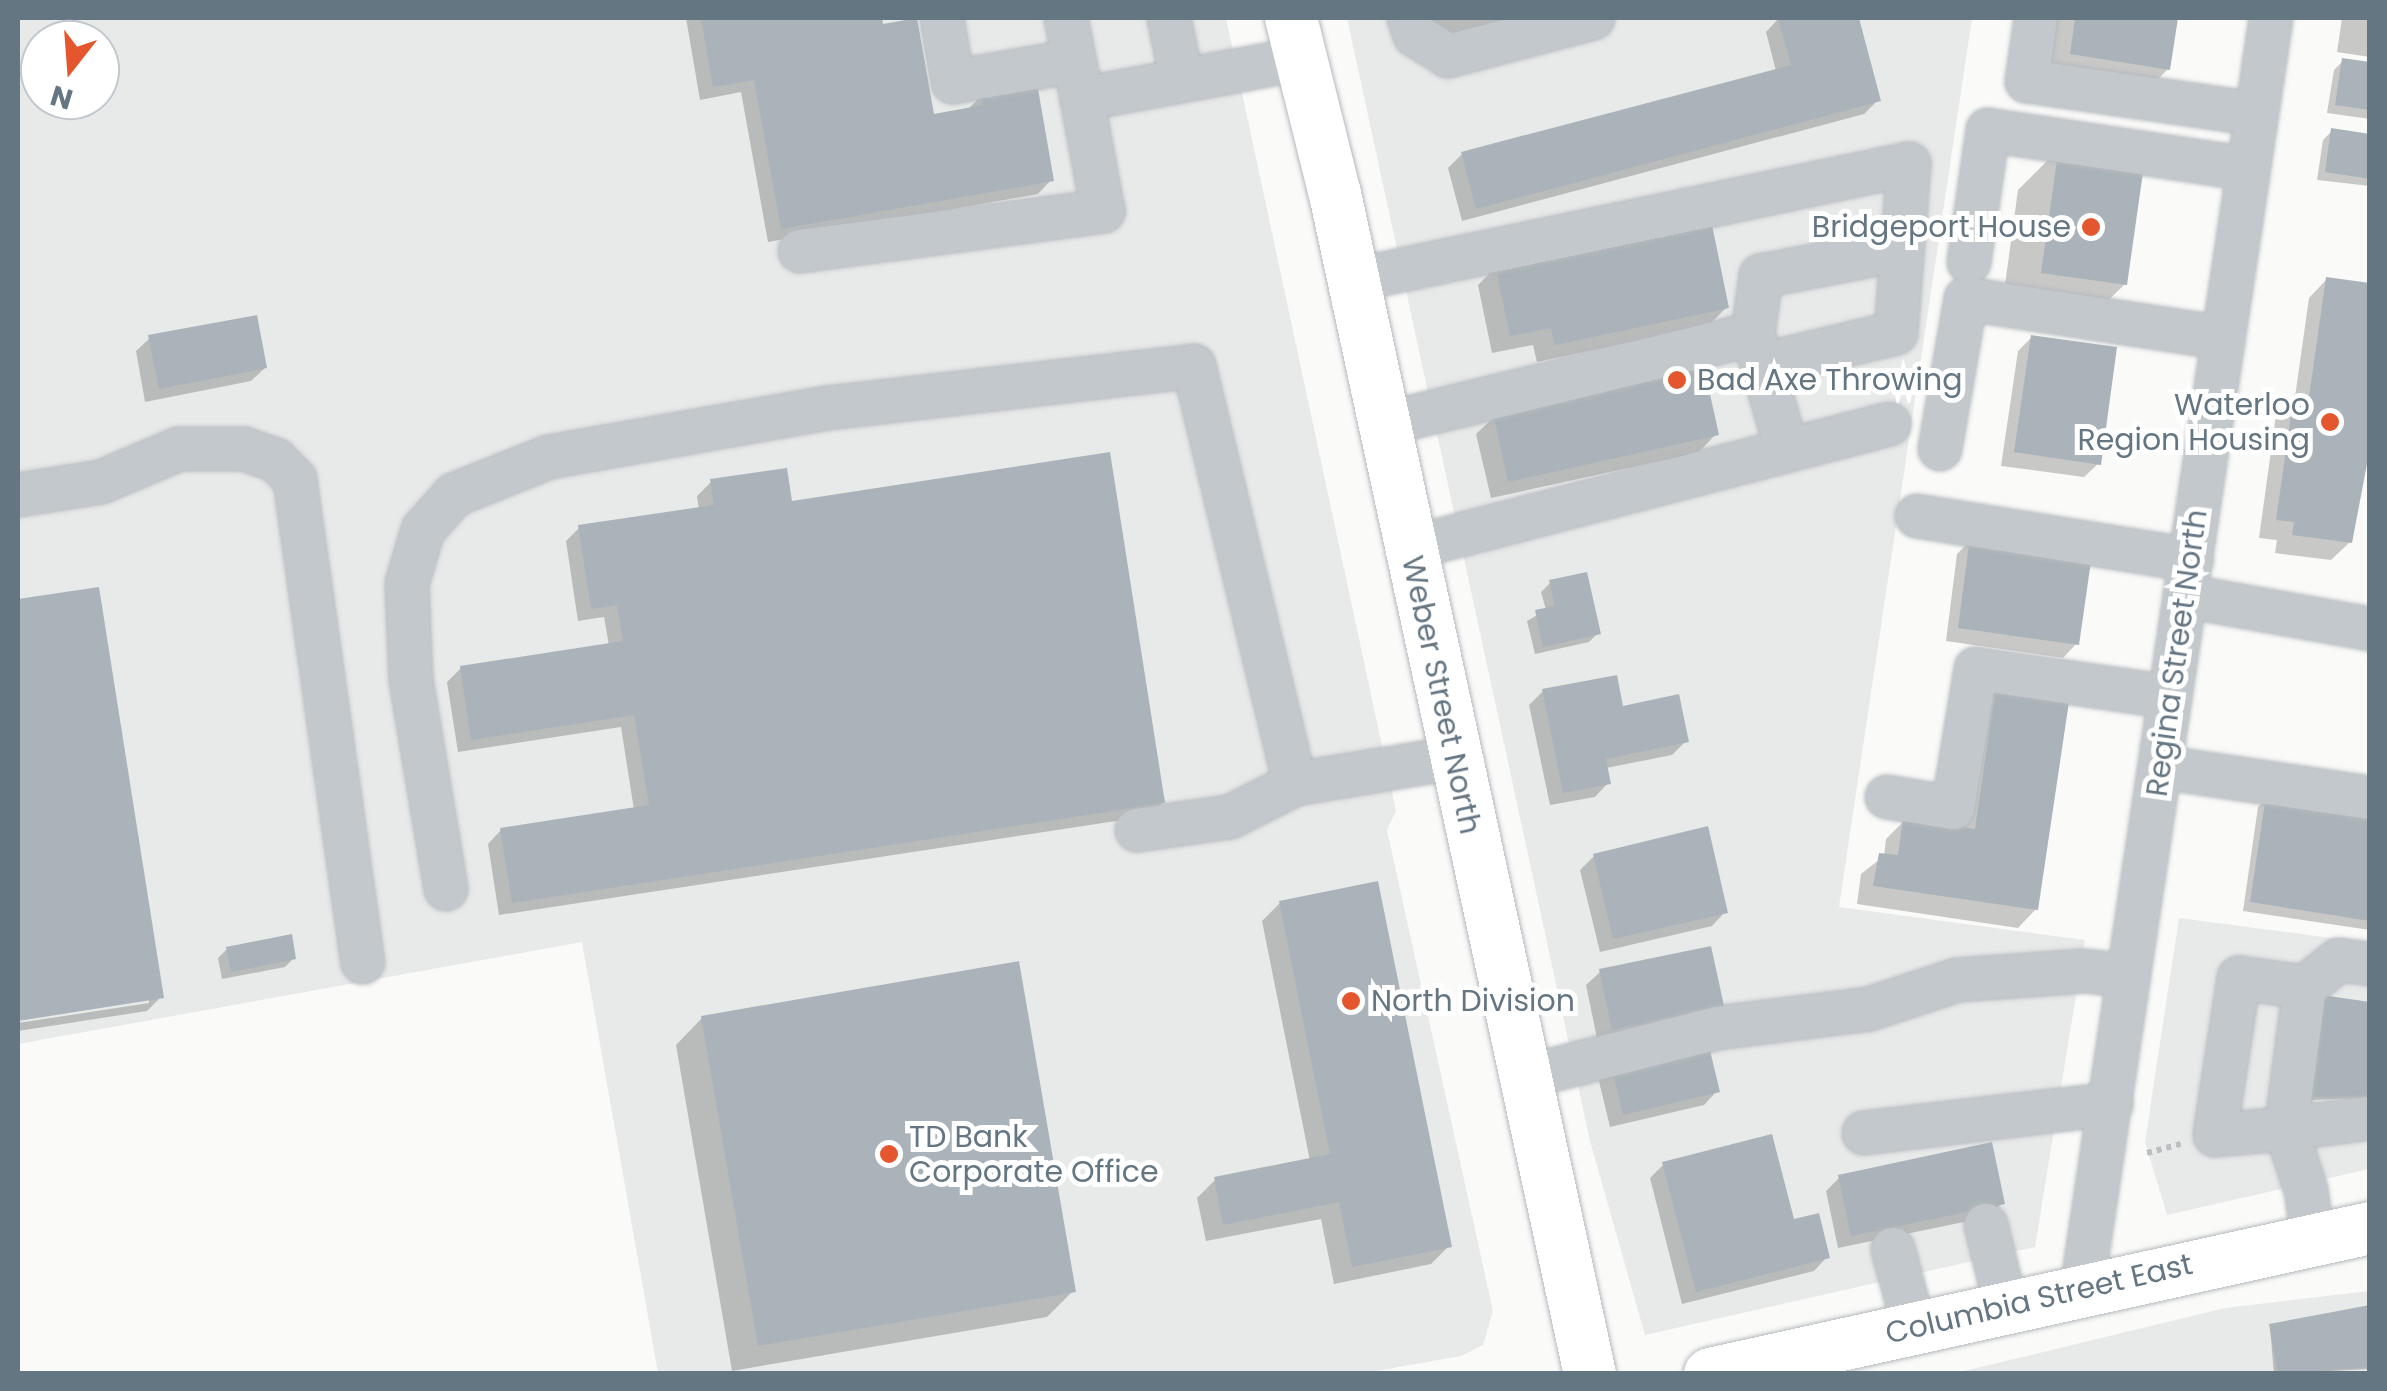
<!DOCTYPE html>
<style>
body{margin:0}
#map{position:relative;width:2387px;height:1391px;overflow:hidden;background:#fafaf8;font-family:Poppins,sans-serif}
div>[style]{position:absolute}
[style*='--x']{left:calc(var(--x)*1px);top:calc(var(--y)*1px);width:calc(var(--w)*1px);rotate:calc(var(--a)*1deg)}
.built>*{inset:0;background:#e8e9e9}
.shadow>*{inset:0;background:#0003}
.building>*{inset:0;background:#aab3b9}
.path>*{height:6px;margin-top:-3px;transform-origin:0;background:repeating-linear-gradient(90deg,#bbbfc2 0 5px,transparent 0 10px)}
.roads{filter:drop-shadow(0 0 2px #b5babe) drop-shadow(0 0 2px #b5babe)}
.minor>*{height:42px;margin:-21px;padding:0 21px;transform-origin:21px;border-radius:21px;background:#c3c8cc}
.major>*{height:52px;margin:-26px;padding:0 26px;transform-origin:26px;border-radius:26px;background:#fff}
.dots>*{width:28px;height:28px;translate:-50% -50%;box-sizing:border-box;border:5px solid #fff;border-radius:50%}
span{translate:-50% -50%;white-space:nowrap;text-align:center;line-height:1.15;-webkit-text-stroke:10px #fff;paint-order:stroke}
.poi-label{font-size:30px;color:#657683}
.right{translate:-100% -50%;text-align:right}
.left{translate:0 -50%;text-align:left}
.street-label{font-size:30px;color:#657683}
.frame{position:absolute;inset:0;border:20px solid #657683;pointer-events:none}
.north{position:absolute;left:20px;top:20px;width:100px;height:100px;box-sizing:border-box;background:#fff;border:2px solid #c1c8cd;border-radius:50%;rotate:197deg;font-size:28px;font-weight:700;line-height:40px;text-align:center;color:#657683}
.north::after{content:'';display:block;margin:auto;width:35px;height:45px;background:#e4572e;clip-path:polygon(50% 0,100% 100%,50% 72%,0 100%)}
</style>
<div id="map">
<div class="built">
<div style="clip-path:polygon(evenodd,18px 18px,1226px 18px,1396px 811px,1387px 830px,1493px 1311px,1483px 1345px,1461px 1356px,1359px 1374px,658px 1373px,582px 942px,18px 1044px,18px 18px,40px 40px,100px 40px,100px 100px,40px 100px,40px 40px)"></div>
<div style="clip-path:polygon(1347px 18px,1972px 18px,1839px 907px,2085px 940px,2035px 1247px,1645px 1335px,1590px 1141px)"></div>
<div style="clip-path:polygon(2179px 918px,2369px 943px,2369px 1169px,2167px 1215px,2145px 1142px)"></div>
<div style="clip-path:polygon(2369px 1291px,2369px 1373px,1952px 1374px,2225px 1308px)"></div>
</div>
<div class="shadow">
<div style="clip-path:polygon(686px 18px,879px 18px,932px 117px,968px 109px,982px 95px,1051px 180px,1038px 194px,768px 242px,741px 92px,700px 100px)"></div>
<div style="clip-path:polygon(1424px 18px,1521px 18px,1429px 40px)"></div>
<div style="clip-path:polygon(1779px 18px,1856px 18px,1878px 100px,1864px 114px,1462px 221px,1448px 168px,1462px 154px,1776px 71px,1766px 32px)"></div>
<div style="clip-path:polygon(2038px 18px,2176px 18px,2168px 69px,2122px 115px,2025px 99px)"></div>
<div style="clip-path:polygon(2342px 18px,2370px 18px,2370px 57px,2337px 52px)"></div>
<div style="clip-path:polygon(2343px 61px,2370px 64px,2370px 119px,2327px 113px,2334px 70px)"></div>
<div style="clip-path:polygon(2332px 131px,2370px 136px,2370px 186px,2317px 180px,2323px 140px)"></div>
<div style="clip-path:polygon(2060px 148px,2125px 284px,2083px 325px,2001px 314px,2018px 190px)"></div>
<div style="clip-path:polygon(1496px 267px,1727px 307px,1708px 326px,1537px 362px,1533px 345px,1492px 353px,1478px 285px)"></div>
<div style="clip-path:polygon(2327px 279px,2370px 285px,2370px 459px,2362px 467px,2350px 542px,2331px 560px,2275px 553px,2277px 540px,2259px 538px,2276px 415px,2295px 397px,2309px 298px)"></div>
<div style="clip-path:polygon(150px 338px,265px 368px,251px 381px,145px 402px,136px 351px)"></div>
<div style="clip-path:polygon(2031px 338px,2098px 464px,2084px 477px,2001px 466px,2018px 351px)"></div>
<div style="clip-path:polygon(1495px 416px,1716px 434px,1698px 453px,1491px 498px,1476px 434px)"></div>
<div style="clip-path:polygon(711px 482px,790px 504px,1163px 802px,1149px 816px,499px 915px,488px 844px,501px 830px,634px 810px,621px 727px,458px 752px,447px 682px,461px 668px,609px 646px,604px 617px,578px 621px,566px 541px,579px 528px,699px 510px,697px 496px)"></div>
<div style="clip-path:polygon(1971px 540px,2076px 644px,2063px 658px,1946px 641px,1957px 554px)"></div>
<div style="clip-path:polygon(1550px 583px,1598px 633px,1589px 642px,1535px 654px,1527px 621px,1546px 610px,1541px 592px)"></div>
<div style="clip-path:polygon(96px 590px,161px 997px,147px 1011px,18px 1031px,18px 1023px,149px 1003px,149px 998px,18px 1018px,18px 602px)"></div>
<div style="clip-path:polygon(1996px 687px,2036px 909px,2018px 928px,1857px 904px,1861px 874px,1884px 856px,1886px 839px,1904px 821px,1960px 829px,1978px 705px)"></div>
<div style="clip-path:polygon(1543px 691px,1621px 709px,1686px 741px,1672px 755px,1606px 768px,1608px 783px,1595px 797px,1550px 805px,1529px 705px)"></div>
<div style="clip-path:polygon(2267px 798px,2370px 814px,2370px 930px,2243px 911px,2258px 807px)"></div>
<div style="clip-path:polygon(1594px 856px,1725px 912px,1712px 926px,1600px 952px,1580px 870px)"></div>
<div style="clip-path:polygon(1280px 903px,1449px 1246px,1431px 1264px,1334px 1284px,1321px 1219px,1206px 1241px,1197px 1198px,1215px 1180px,1310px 1161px,1262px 921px)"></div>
<div style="clip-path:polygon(227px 949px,294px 958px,285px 967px,222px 979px,218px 958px)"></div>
<div style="clip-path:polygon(1600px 972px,1722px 1005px,1598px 1043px,1586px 985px)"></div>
<div style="clip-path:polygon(2370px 1005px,2370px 1098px,2308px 1100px)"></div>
<div style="clip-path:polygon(702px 1018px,1073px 1291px,1047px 1317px,732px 1371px,676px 1045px)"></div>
<div style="clip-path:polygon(1612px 1063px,1717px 1091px,1704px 1105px,1610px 1127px,1598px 1077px)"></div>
<div style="clip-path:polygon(1664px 1164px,1792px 1222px,1827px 1257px,1814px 1271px,1682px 1304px,1650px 1178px)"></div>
<div style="clip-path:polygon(1840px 1177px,2002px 1203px,1988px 1217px,1838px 1248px,1826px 1191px)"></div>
<div style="clip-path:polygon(2370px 1308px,2370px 1369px,2274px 1374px,2270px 1327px)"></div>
</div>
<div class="building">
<div style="clip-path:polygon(701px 18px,882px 18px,883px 24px,917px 18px,934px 114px,983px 105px,981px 93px,1037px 83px,1054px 181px,781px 229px,754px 80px,713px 87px)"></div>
<div style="clip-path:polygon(1778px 18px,1859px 18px,1881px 101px,1476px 209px,1461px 152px,1791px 65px)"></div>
<div style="clip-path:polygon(2075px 18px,2178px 18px,2170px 70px,2070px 54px)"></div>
<div style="clip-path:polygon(2342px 58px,2370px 62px,2370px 110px,2335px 105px)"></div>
<div style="clip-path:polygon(2331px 128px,2370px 134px,2370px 179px,2325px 172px)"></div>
<div style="clip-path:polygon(2059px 146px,2145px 158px,2127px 285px,2041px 273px)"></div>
<div style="clip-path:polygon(1711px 220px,1729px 308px,1555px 345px,1551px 328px,1510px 336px,1495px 265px)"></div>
<div style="clip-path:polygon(2326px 277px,2370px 283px,2370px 448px,2352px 543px,2292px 535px,2294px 522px,2276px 520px,2294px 394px,2309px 397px)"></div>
<div style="clip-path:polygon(257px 315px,267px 368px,159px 389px,148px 335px)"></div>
<div style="clip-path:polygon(2031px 335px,2117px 347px,2101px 465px,2014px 452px)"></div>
<div style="clip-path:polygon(1704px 367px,1719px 435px,1508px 482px,1493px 413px)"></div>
<div style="clip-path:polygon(1110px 452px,1165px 803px,512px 903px,500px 828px,649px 805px,634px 715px,471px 740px,460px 666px,623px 641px,617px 605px,591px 609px,578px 525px,714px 505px,710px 479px,787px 468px,792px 501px)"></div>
<div style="clip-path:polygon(1970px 537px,2092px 554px,2079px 645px,1958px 628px)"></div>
<div style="clip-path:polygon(1587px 572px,1601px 634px,1543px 647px,1535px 610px,1555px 606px,1549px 580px)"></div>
<div style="clip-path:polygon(99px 587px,164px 998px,18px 1021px,18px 599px)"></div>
<div style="clip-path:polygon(1617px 675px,1623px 706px,1679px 694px,1689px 742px,1606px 759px,1611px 784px,1563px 793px,1542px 689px)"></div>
<div style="clip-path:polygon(1996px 684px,2070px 695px,2038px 910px,1873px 886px,1879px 853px,1898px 855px,1903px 818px,1975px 829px)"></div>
<div style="clip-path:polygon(2266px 795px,2370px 811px,2370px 921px,2250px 902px)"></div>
<div style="clip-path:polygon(1708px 826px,1728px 913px,1613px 939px,1593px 854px)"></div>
<div style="clip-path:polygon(1378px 881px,1452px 1247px,1352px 1267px,1339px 1202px,1223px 1225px,1214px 1177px,1330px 1154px,1279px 901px)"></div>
<div style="clip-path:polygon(292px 934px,296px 959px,231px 972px,226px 947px)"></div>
<div style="clip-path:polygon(1711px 946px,1724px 1006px,1612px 1030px,1599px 969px)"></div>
<div style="clip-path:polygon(1019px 961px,1076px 1292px,758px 1346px,701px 1016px)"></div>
<div style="clip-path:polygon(2315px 994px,2370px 1002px,2370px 1096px,2310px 1097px,2316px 1064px,2305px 1063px)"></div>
<div style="clip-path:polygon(1707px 1038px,1720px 1092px,1623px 1115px,1610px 1061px)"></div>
<div style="clip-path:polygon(1772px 1134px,1794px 1219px,1819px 1213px,1830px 1258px,1696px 1292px,1662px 1162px)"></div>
<div style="clip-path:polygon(1992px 1142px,2005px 1204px,1851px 1236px,1838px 1175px)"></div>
<div style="clip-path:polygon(2370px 1305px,2370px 1367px,2278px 1374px,2269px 1324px)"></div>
</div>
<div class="path">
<div style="--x:2147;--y:1153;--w:38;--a:-15"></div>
</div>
<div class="roads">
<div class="minor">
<div style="--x:942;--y:18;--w:65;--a:80.2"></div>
<div style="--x:953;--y:82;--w:123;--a:-9.8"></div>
<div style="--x:1066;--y:18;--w:83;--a:78.8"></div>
<div style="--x:1082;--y:99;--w:223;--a:-10.4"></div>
<div style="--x:1169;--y:18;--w:64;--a:78.3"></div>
<div style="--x:1409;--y:18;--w:18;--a:71"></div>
<div style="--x:1415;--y:35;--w:39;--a:32"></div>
<div style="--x:1448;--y:56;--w:150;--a:-14.7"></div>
<div style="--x:2036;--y:18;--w:64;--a:98.1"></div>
<div style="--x:2027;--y:81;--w:232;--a:8.2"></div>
<div style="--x:800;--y:251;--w:306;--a:-7.5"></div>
<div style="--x:1103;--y:211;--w:114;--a:-100.6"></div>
<div style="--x:1969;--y:262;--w:133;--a:-81.8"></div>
<div style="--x:1988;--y:130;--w:263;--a:8.5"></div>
<div style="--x:1354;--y:280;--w:567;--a:-11.81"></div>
<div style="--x:1909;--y:164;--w:169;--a:94.4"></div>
<div style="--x:1896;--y:333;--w:138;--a:166.6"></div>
<div style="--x:1384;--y:424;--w:380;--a:-13.7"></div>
<div style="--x:1786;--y:446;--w:117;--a:-106.4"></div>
<div style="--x:1753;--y:334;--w:59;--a:-82.1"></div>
<div style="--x:1761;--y:276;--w:144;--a:-10.8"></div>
<div style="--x:1940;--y:449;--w:152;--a:-80.2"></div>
<div style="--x:1966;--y:299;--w:260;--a:8.6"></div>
<div style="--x:18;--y:495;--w:84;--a:-8.9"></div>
<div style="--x:101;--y:482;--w:85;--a:-22.9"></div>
<div style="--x:179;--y:449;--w:65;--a:0"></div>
<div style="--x:244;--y:449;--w:34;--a:19"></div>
<div style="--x:276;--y:460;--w:28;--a:46"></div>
<div style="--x:295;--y:480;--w:487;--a:82"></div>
<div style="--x:1917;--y:516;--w:278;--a:9.1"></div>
<div style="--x:1410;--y:548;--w:495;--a:-14.5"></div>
<div style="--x:2185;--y:596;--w:188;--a:10.1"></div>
<div style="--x:2160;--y:767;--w:212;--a:8.4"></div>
<div style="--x:1887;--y:797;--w:67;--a:9.5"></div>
<div style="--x:1953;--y:808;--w:141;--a:-80.6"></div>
<div style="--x:1976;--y:669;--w:196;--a:8.2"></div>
<div style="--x:1137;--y:830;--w:94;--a:-8"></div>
<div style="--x:1230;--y:817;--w:73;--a:-26.9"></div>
<div style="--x:446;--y:889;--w:212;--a:-99.5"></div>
<div style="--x:411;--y:680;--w:96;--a:-92.4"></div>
<div style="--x:407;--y:584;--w:56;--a:-73.5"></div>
<div style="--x:423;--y:530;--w:47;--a:-48.5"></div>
<div style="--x:454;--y:495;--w:102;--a:-21.8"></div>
<div style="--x:549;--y:457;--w:283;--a:-10"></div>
<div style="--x:828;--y:408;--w:368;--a:-6.5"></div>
<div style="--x:1194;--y:366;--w:430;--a:76.4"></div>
<div style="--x:1295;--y:784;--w:161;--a:-9.3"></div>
<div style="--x:2305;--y:987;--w:43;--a:-38.5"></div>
<div style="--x:2339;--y:960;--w:31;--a:7"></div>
<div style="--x:1525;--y:1077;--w:198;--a:-14.3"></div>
<div style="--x:1717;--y:1028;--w:153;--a:-7.1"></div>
<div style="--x:1869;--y:1009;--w:93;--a:-18.2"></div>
<div style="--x:1957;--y:980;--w:128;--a:-4"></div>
<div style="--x:2085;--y:971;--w:44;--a:6.5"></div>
<div style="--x:1864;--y:1133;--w:249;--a:-6.7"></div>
<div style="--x:1986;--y:1225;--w:83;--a:76.1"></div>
<div style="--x:2313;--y:1239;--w:49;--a:-98.1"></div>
<div style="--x:2306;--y:1190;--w:64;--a:-108.2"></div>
<div style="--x:2286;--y:1129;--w:71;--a:175.2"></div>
<div style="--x:2215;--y:1135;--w:159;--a:-81.3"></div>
<div style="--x:2239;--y:978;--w:67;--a:7.8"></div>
<div style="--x:2305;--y:987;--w:143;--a:97.6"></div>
<div style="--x:2286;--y:1129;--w:85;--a:-7.5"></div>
<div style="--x:1893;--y:1249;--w:81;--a:74.9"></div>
<div style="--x:2082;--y:1289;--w:1285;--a:-81.54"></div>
</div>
<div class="major">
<div style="--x:1291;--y:18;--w:181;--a:76"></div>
<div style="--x:1335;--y:194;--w:1207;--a:77.81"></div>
<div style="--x:1710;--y:1374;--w:676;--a:-12.47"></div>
</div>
</div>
<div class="dots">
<div style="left:2091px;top:227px;background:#e4572e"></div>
<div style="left:1677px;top:380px;background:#e4572e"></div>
<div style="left:2330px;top:422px;background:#e4572e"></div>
<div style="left:1351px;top:1001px;background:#e4572e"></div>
<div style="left:889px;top:1154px;background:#e4572e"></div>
</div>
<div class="poi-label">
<span class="right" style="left:2071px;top:227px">Bridgeport House</span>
<span class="left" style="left:1697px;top:380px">Bad Axe Throwing</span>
<span class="right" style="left:2310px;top:422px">Waterloo<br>Region Housing</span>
<span class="left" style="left:1371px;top:1001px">North Division</span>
<span class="left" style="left:909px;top:1154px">TD Bank<br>Corporate Office</span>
</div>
<div class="street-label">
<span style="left:2177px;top:653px;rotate:-82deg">Regina Street North</span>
<span style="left:1441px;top:695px;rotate:78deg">Weber Street North</span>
<span style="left:2039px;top:1299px;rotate:-13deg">Columbia Street East</span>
</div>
<div class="frame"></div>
<div class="north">N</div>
</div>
